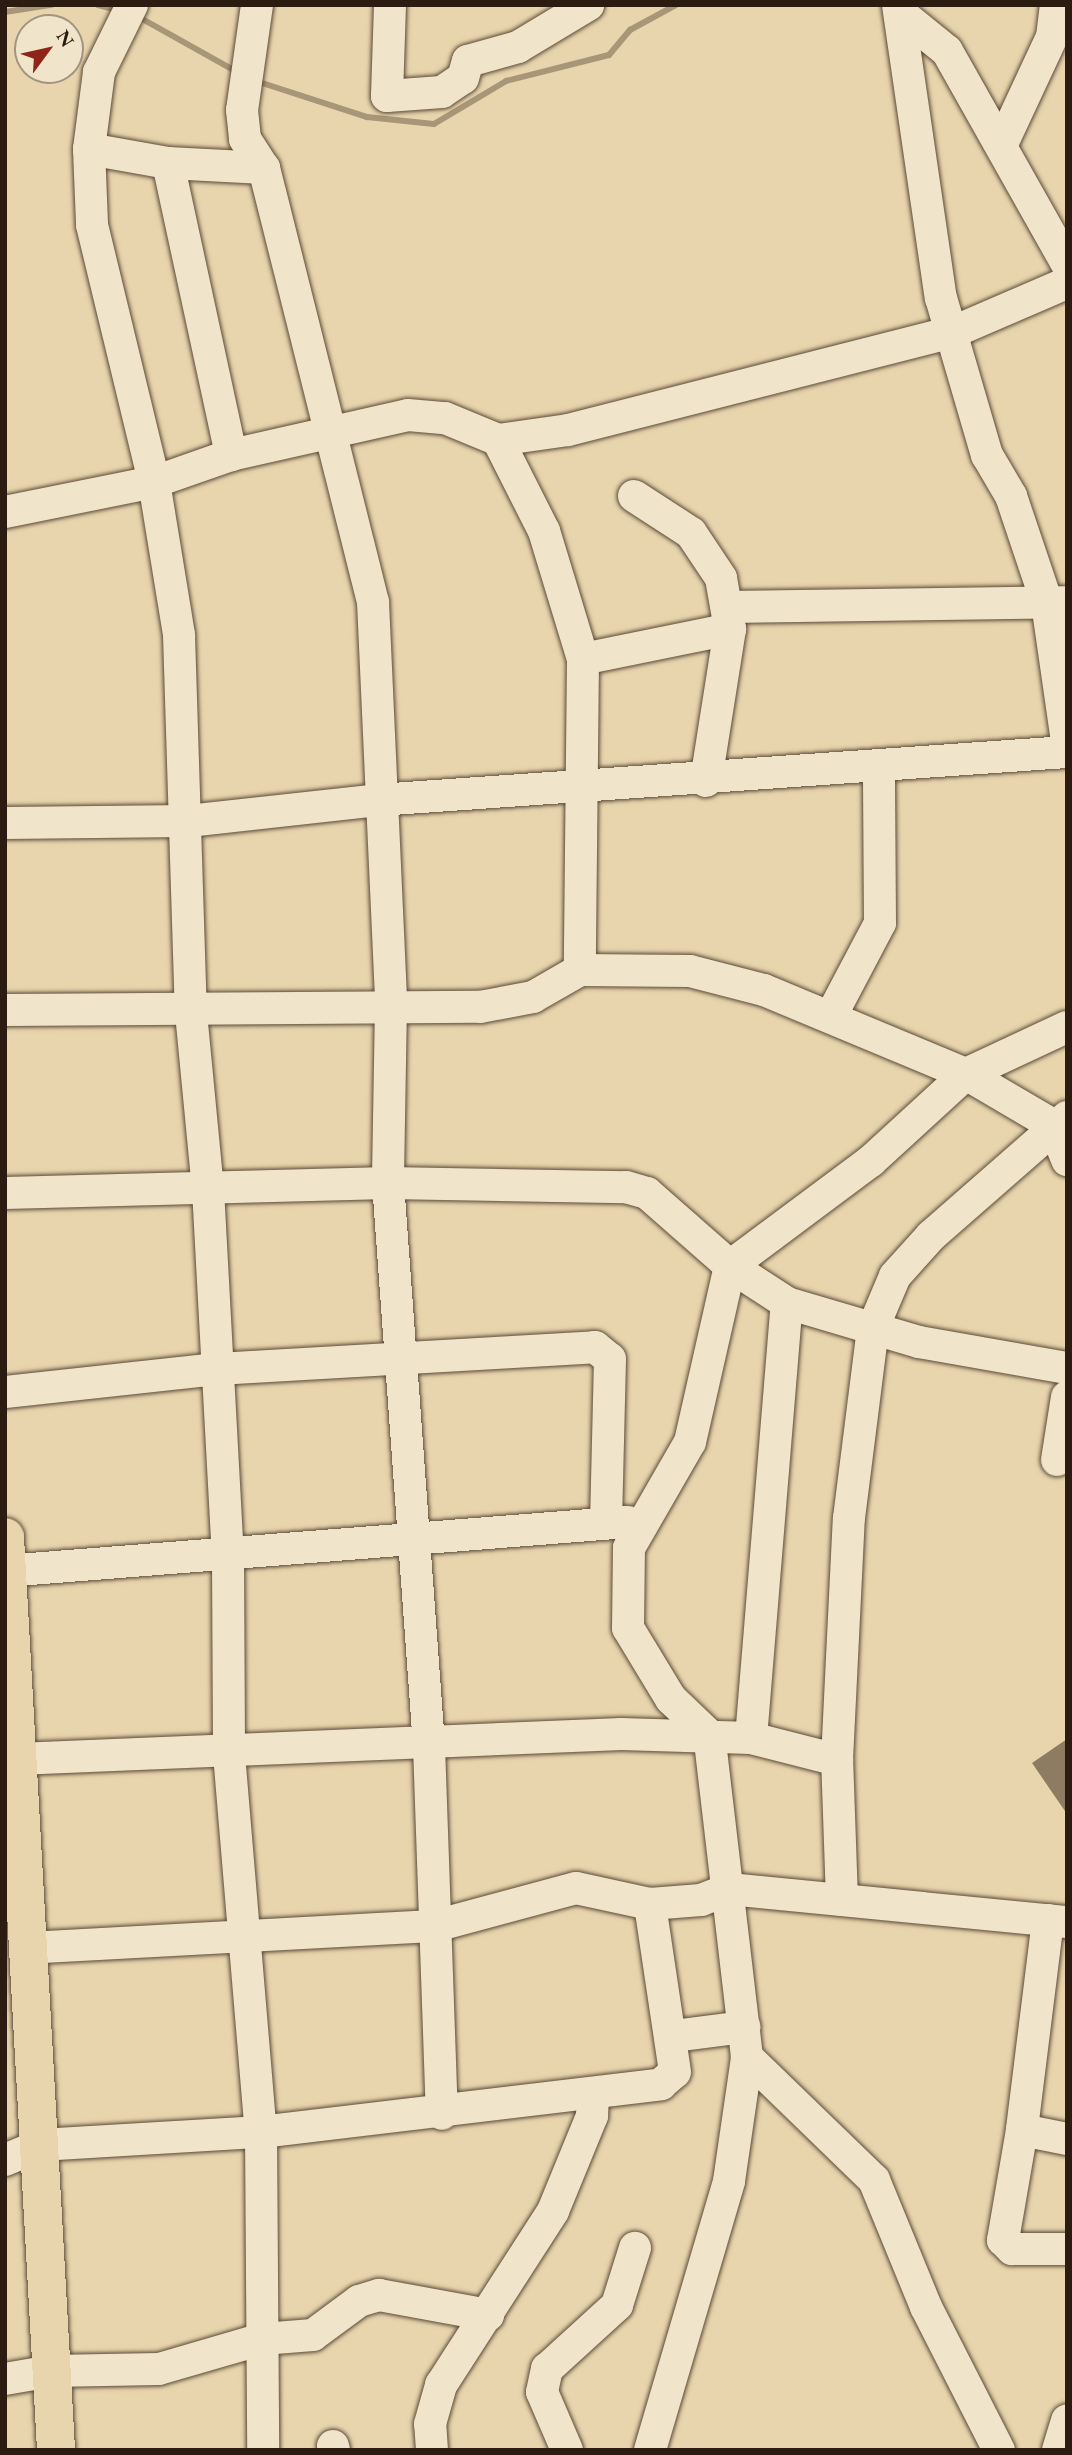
<!DOCTYPE html>
<style>
body{margin:0}
#map{position:relative;width:1072px;height:2455px;overflow:hidden;background:#e8d5ad;font-family:"EB Garamond",serif}
div>[style]{position:absolute}
[style*='--x']{left:calc(var(--x)*1px);top:calc(var(--y)*1px);width:calc(var(--w)*1px);rotate:calc(var(--a)*1deg)}
.stream>*{height:6px;margin:-3px;padding:0 3px;transform-origin:3px;border-radius:3px;background:#a89678}
.building>*{inset:0;background:#8e7c62}
.roads{filter:drop-shadow(0 0 2px #5b4a38) drop-shadow(0 0 2px #5b4a38)}
.minor>*{height:32px;margin:-16px;padding:0 16px;transform-origin:16px;border-radius:16px;background:#f0e4ca}
.highway>*{height:38px;margin:-19px;padding:0 19px;transform-origin:19px;border-radius:19px;background:#e8d5ad}
span{translate:-50% -50%;white-space:nowrap;text-align:center;line-height:1.15;-webkit-text-stroke:5px #f0e4ca;paint-order:stroke}
.frame{position:absolute;inset:0;border:7px solid #2c1b11;pointer-events:none}
.north{position:absolute;left:14px;top:14px;width:70px;height:70px;box-sizing:border-box;background:#f0e4ca;border:2px solid #a29480;border-radius:50%;rotate:57deg;font-size:19px;font-weight:700;line-height:28px;text-align:center;color:#2c1b11}
.north::after{content:'';display:block;margin:auto;width:24px;height:32px;background:#8f2418;clip-path:polygon(50% 0,100% 100%,50% 72%,0 100%)}
</style>
<div id="map">
<div class="stream">
<div style="--x:98;--y:5;--w:23;--a:15"></div>
<div style="--x:5;--y:12;--w:47;--a:-8.7"></div>
<div style="--x:137;--y:16;--w:115;--a:29.2"></div>
<div style="--x:256;--y:81;--w:117;--a:18"></div>
<div style="--x:367;--y:117;--w:67;--a:6"></div>
<div style="--x:434;--y:124;--w:84;--a:-30.8"></div>
<div style="--x:506;--y:81;--w:106;--a:-14.2"></div>
<div style="--x:609;--y:55;--w:33;--a:-50"></div>
<div style="--x:630;--y:30;--w:52;--a:-28.5"></div>
</div>
<div class="building">
<div style="clip-path:polygon(1067px 1739px,1067px 1814px,1032px 1763px)"></div>
</div>
<div class="roads">
<div class="minor">
<div style="--x:132;--y:5;--w:75;--a:116.2"></div>
<div style="--x:99;--y:72;--w:78;--a:97.4"></div>
<div style="--x:89;--y:149;--w:76;--a:87.7"></div>
<div style="--x:92;--y:225;--w:264;--a:76.4"></div>
<div style="--x:154;--y:482;--w:155;--a:80.7"></div>
<div style="--x:179;--y:635;--w:378;--a:88.2"></div>
<div style="--x:191;--y:1013;--w:177;--a:84.5"></div>
<div style="--x:208;--y:1189;--w:368;--a:86.9"></div>
<div style="--x:228;--y:1556;--w:198;--a:89.7"></div>
<div style="--x:229;--y:1754;--w:379;--a:85.2"></div>
<div style="--x:261;--y:2132;--w:318;--a:89.6"></div>
<div style="--x:257;--y:5;--w:106;--a:98.1"></div>
<div style="--x:242;--y:110;--w:29;--a:84"></div>
<div style="--x:245;--y:139;--w:35;--a:57"></div>
<div style="--x:264;--y:168;--w:447;--a:75.9"></div>
<div style="--x:373;--y:602;--w:403;--a:87.4"></div>
<div style="--x:391;--y:1005;--w:178;--a:91"></div>
<div style="--x:388;--y:1183;--w:564;--a:85.83"></div>
<div style="--x:429;--y:1746;--w:368;--a:88"></div>
<div style="--x:390;--y:5;--w:91;--a:91.9"></div>
<div style="--x:387;--y:96;--w:55;--a:-4.2"></div>
<div style="--x:442;--y:92;--w:25;--a:-34"></div>
<div style="--x:463;--y:78;--w:18;--a:-74"></div>
<div style="--x:468;--y:61;--w:52;--a:-15.6"></div>
<div style="--x:518;--y:47;--w:82;--a:-31"></div>
<div style="--x:898;--y:5;--w:296;--a:81.7"></div>
<div style="--x:941;--y:298;--w:164;--a:73.7"></div>
<div style="--x:987;--y:455;--w:48;--a:59.7"></div>
<div style="--x:1011;--y:496;--w:113;--a:71.4"></div>
<div style="--x:1047;--y:603;--w:140;--a:81.8"></div>
<div style="--x:900;--y:13;--w:60;--a:39"></div>
<div style="--x:947;--y:51;--w:244;--a:60.6"></div>
<div style="--x:1002;--y:144;--w:118;--a:-65"></div>
<div style="--x:1052;--y:37;--w:32;--a:-83"></div>
<div style="--x:89;--y:149;--w:80;--a:10"></div>
<div style="--x:168;--y:163;--w:96;--a:3"></div>
<div style="--x:168;--y:163;--w:299;--a:77.8"></div>
<div style="--x:498;--y:440;--w:102;--a:63.2"></div>
<div style="--x:544;--y:531;--w:134;--a:73.1"></div>
<div style="--x:583;--y:659;--w:311;--a:90.6"></div>
<div style="--x:634;--y:496;--w:68;--a:33"></div>
<div style="--x:691;--y:533;--w:54;--a:56.3"></div>
<div style="--x:721;--y:578;--w:52;--a:80"></div>
<div style="--x:730;--y:629;--w:154;--a:99"></div>
<div style="--x:5;--y:512;--w:152;--a:-11.4"></div>
<div style="--x:154;--y:482;--w:82;--a:-19.3"></div>
<div style="--x:231;--y:455;--w:181;--a:-12.7"></div>
<div style="--x:408;--y:415;--w:37;--a:5"></div>
<div style="--x:445;--y:418;--w:57;--a:22.5"></div>
<div style="--x:498;--y:440;--w:71;--a:-8.1"></div>
<div style="--x:568;--y:430;--w:397;--a:-14.3"></div>
<div style="--x:953;--y:332;--w:124;--a:-23.3"></div>
<div style="--x:727;--y:607;--w:338;--a:-0.8"></div>
<div style="--x:583;--y:659;--w:150;--a:-11.5"></div>
<div style="--x:5;--y:823;--w:183;--a:-0.6"></div>
<div style="--x:188;--y:821;--w:191;--a:-6.3"></div>
<div style="--x:378;--y:800;--w:691;--a:-3.99"></div>
<div style="--x:5;--y:1010;--w:475;--a:-0.4"></div>
<div style="--x:480;--y:1007;--w:54;--a:-10.7"></div>
<div style="--x:533;--y:997;--w:54;--a:-29.9"></div>
<div style="--x:580;--y:970;--w:110;--a:0.5"></div>
<div style="--x:690;--y:971;--w:76;--a:14.4"></div>
<div style="--x:764;--y:990;--w:219;--a:22.6"></div>
<div style="--x:966;--y:1074;--w:101;--a:30.4"></div>
<div style="--x:1053;--y:1125;--w:38;--a:68"></div>
<div style="--x:831;--y:1016;--w:105;--a:-62.2"></div>
<div style="--x:880;--y:923;--w:156;--a:-90.4"></div>
<div style="--x:5;--y:1193;--w:383;--a:-1.5"></div>
<div style="--x:388;--y:1183;--w:238;--a:1"></div>
<div style="--x:626;--y:1187;--w:22;--a:16"></div>
<div style="--x:647;--y:1193;--w:111;--a:41.3"></div>
<div style="--x:730;--y:1266;--w:68;--a:33"></div>
<div style="--x:787;--y:1303;--w:138;--a:16.5"></div>
<div style="--x:919;--y:1342;--w:150;--a:10"></div>
<div style="--x:5;--y:1392;--w:213;--a:-6.2"></div>
<div style="--x:217;--y:1369;--w:379;--a:-3.3"></div>
<div style="--x:595;--y:1347;--w:19;--a:39"></div>
<div style="--x:610;--y:1359;--w:164;--a:91.4"></div>
<div style="--x:1057;--y:1460;--w:64;--a:-81"></div>
<div style="--x:5;--y:1571;--w:625;--a:-4.5"></div>
<div style="--x:751;--y:1738;--w:436;--a:-85.3"></div>
<div style="--x:5;--y:1765;--w:13;--a:-27"></div>
<div style="--x:17;--y:1759;--w:605;--a:-2.37"></div>
<div style="--x:621;--y:1734;--w:130;--a:1.8"></div>
<div style="--x:751;--y:1738;--w:89;--a:14.3"></div>
<div style="--x:842;--y:1900;--w:140;--a:-92"></div>
<div style="--x:837;--y:1760;--w:242;--a:-87.2"></div>
<div style="--x:849;--y:1518;--w:192;--a:-82.8"></div>
<div style="--x:873;--y:1328;--w:56;--a:-67.1"></div>
<div style="--x:895;--y:1276;--w:54;--a:-48"></div>
<div style="--x:931;--y:1236;--w:181;--a:-41.2"></div>
<div style="--x:1048;--y:1920;--w:212;--a:97.1"></div>
<div style="--x:1022;--y:2130;--w:46;--a:11.3"></div>
<div style="--x:26;--y:1948;--w:410;--a:-3.1"></div>
<div style="--x:435;--y:1926;--w:146;--a:-15.1"></div>
<div style="--x:576;--y:1888;--w:76;--a:12.2"></div>
<div style="--x:650;--y:1904;--w:51;--a:-4.5"></div>
<div style="--x:701;--y:1900;--w:30;--a:-21"></div>
<div style="--x:729;--y:1889;--w:340;--a:5.6"></div>
<div style="--x:673;--y:2036;--w:72;--a:-7.2"></div>
<div style="--x:747;--y:2057;--w:177;--a:44.1"></div>
<div style="--x:874;--y:2180;--w:137;--a:67.7"></div>
<div style="--x:926;--y:2307;--w:161;--a:63"></div>
<div style="--x:1022;--y:2130;--w:112;--a:99.8"></div>
<div style="--x:1003;--y:2240;--w:13;--a:45"></div>
<div style="--x:1012;--y:2249;--w:55;--a:0"></div>
<div style="--x:5;--y:2160;--w:38;--a:-23"></div>
<div style="--x:40;--y:2145;--w:221;--a:-3.4"></div>
<div style="--x:261;--y:2132;--w:403;--a:-6.8"></div>
<div style="--x:661;--y:2084;--w:18;--a:-41"></div>
<div style="--x:675;--y:2072;--w:170;--a:-98.5"></div>
<div style="--x:5;--y:2379;--w:47;--a:-9.9"></div>
<div style="--x:51;--y:2371;--w:108;--a:-1.1"></div>
<div style="--x:159;--y:2369;--w:107;--a:-16.2"></div>
<div style="--x:262;--y:2339;--w:51;--a:-4.5"></div>
<div style="--x:313;--y:2335;--w:57;--a:-36.5"></div>
<div style="--x:359;--y:2301;--w:21;--a:-17"></div>
<div style="--x:379;--y:2295;--w:111;--a:10.4"></div>
<div style="--x:333;--y:2446;--w:4;--a:76"></div>
<div style="--x:432;--y:2450;--w:26;--a:-94"></div>
<div style="--x:430;--y:2424;--w:41;--a:-74.2"></div>
<div style="--x:441;--y:2385;--w:207;--a:-57.2"></div>
<div style="--x:553;--y:2211;--w:103;--a:-67.7"></div>
<div style="--x:592;--y:2116;--w:20;--a:-87"></div>
<div style="--x:567;--y:2450;--w:63;--a:-113.3"></div>
<div style="--x:542;--y:2392;--w:24;--a:-78"></div>
<div style="--x:547;--y:2369;--w:95;--a:-42.4"></div>
<div style="--x:617;--y:2305;--w:60;--a:-72.5"></div>
<div style="--x:650;--y:2450;--w:280;--a:-73.6"></div>
<div style="--x:729;--y:2181;--w:125;--a:-81.7"></div>
<div style="--x:747;--y:2057;--w:324;--a:-96.7"></div>
<div style="--x:709;--y:1735;--w:52;--a:-136.5"></div>
<div style="--x:671;--y:1699;--w:83;--a:-121.2"></div>
<div style="--x:628;--y:1628;--w:80;--a:-89.3"></div>
<div style="--x:629;--y:1548;--w:122;--a:-60.1"></div>
<div style="--x:690;--y:1442;--w:180;--a:-77.2"></div>
<div style="--x:730;--y:1266;--w:176;--a:-36.7"></div>
<div style="--x:871;--y:1161;--w:129;--a:-42.5"></div>
<div style="--x:966;--y:1074;--w:111;--a:-25"></div>
<div style="--x:1058;--y:2450;--w:31;--a:-73"></div>
</div>
<div class="highway">
<div style="--x:5;--y:1537;--w:914;--a:86.8"></div>
</div>
</div>
<div class="frame"></div>
<div class="north">N</div>
</div>
